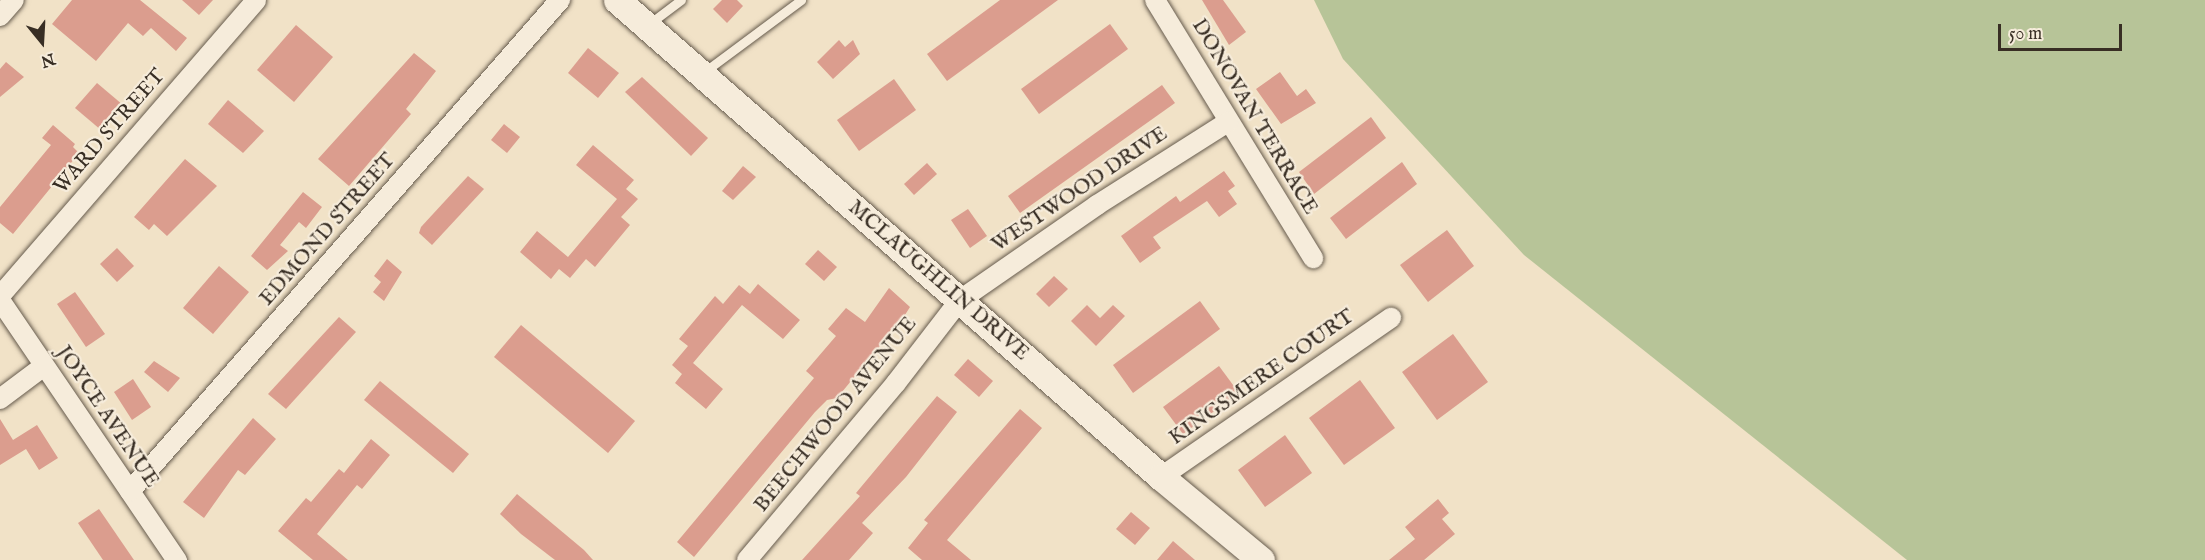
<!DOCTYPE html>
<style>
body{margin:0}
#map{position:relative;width:2205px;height:560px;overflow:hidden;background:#f1e2c7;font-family:"IM FELL English",serif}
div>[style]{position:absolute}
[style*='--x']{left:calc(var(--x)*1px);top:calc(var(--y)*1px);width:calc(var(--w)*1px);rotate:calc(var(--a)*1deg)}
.green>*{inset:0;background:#b7c498}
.building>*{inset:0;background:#db9d8e}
.roads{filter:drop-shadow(0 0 2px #665b4d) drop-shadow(0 0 2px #665b4d)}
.service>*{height:9px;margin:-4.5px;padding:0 4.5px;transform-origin:4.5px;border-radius:4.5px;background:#f6ecdb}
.minor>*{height:20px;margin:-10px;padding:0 10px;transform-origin:10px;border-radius:10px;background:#f6ecdb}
.secondary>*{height:27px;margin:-13.5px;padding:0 13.5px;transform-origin:13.5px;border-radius:13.5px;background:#f6ecdb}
span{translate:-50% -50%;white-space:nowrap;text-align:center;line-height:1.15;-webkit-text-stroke:4.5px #f6ecdb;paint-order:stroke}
.street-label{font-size:21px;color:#382e24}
.north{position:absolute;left:12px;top:12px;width:60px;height:60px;-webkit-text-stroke:4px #f6ecdb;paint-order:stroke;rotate:162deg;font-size:16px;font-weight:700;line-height:24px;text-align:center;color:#382e24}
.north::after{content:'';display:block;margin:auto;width:21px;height:27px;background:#382e24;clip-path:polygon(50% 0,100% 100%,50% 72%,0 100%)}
.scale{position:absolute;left:1998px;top:24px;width:124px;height:27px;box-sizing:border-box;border:3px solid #382e24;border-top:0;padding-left:8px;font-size:18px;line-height:21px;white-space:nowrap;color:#382e24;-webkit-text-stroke:4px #f6ecdb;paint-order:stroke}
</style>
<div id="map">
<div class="green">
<div style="clip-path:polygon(1314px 0,2205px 0,2205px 560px,1907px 560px,1524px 255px,1343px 59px)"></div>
</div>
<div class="building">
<div style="clip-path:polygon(72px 0,140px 0,187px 38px,176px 51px,151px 28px,143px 36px,128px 23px,96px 61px,52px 24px)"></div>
<div style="clip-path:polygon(182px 0,213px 0,199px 15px)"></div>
<div style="clip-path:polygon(722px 0,737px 0,743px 6px,727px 23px,713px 9px)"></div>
<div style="clip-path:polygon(1000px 0,1058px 0,947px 81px,927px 54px)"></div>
<div style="clip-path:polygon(1202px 0,1223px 0,1246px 32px,1229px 45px)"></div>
<div style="clip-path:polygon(1110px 24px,1128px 49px,1039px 114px,1021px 89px)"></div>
<div style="clip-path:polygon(296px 25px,333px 57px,294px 102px,257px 70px)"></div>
<div style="clip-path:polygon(839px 40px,845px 47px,853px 40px,860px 54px,833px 79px,817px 62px)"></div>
<div style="clip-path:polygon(588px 48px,619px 73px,598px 98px,568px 73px)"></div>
<div style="clip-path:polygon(414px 53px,436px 71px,406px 109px,411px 114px,349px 186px,318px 159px)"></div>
<div style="clip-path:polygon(6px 62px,24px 77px,0 97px,0 69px)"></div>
<div style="clip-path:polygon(1280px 72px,1297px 96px,1306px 89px,1316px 103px,1281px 124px,1256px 89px)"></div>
<div style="clip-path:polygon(642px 77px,708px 138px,691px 156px,625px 92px)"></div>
<div style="clip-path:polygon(894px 79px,916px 110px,859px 151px,837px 120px)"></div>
<div style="clip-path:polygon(97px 83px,123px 105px,101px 130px,75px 108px)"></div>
<div style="clip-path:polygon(1162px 85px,1175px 103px,1020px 213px,1008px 196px)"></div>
<div style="clip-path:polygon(228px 100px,264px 131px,243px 153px,208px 124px)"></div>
<div style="clip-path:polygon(1371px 117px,1386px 138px,1314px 194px,1299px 172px)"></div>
<div style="clip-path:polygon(504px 124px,520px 137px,507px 153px,491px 140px)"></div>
<div style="clip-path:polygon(53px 125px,75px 144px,73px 147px,79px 153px,13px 234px,0 223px,0 207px,51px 145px,42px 138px)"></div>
<div style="clip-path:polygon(593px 145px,634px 180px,626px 189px,638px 199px,621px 217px,630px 225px,595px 267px,586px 259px,570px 278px,559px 269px,551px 279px,520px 252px,537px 231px,568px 257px,617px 199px,576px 165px)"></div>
<div style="clip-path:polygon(185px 159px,217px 186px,167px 236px,154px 224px,149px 230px,134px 217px)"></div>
<div style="clip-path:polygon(1402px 162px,1417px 184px,1346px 239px,1330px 218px)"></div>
<div style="clip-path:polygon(927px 163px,937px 174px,914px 195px,904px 184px)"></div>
<div style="clip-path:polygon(743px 166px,756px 177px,733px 200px,722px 191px)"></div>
<div style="clip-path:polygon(1224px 171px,1235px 186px,1228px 191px,1237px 204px,1219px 217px,1207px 201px,1153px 237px,1161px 248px,1140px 263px,1121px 236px,1176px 196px,1180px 202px)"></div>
<div style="clip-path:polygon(468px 176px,484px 189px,432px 245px,419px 233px,421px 227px)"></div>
<div style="clip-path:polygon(303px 192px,322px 207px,306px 228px,299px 222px,280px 245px,288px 251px,267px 270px,251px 256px)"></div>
<div style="clip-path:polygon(968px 209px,987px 236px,970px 248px,951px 220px)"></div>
<div style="clip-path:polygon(1447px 230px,1474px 266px,1428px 302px,1400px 265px)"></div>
<div style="clip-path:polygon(117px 248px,134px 266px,117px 282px,100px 264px)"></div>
<div style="clip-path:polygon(818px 250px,837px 267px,824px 281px,805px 264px)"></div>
<div style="clip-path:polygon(387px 259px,402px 272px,384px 301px,373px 292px,381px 282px,374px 276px)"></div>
<div style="clip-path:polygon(219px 266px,249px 292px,213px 334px,183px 308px)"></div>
<div style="clip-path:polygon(1054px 276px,1068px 289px,1049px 307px,1036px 294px)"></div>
<div style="clip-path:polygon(758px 284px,800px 320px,783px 339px,742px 305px,693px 363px,723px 389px,706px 409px,675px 383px,682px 374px,672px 365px,688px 346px,679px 339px,715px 296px,723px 304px,739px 285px,750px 294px)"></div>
<div style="clip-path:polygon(889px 288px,910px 307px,903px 318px,837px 398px,827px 400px,815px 412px,694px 557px,677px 542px,814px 378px,806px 371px,836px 336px,828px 329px,846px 308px,865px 322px)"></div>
<div style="clip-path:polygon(75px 292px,105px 334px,86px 347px,57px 304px)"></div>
<div style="clip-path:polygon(1200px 301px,1220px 329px,1133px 393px,1113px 365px)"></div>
<div style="clip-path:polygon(1087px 305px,1100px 318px,1113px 305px,1125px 316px,1096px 346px,1071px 321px)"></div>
<div style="clip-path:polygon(339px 317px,356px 332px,286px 409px,268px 394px)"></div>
<div style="clip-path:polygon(521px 325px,635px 421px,608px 453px,494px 357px)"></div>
<div style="clip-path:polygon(1453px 334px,1488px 382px,1437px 420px,1402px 372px)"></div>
<div style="clip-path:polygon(968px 359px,993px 381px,979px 397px,954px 375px)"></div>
<div style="clip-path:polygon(154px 361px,180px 378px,168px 392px,144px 372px)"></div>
<div style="clip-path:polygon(1219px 366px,1239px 393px,1183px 434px,1163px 407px)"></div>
<div style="clip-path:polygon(133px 379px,151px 407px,132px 420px,114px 392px)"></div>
<div style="clip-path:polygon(1360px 380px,1395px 428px,1344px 465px,1309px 418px)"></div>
<div style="clip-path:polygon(380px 381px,469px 454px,453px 473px,364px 400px)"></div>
<div style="clip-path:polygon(937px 396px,957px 412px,906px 477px,862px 523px,873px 533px,849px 560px,802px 560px,860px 496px,856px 493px)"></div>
<div style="clip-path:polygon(1020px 409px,1042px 428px,947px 540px,971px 560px,922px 560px,908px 548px,928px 523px,924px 520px)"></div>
<div style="clip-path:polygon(253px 418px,276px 439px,245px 475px,238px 470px,204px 518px,183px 502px)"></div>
<div style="clip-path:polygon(0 419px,13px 440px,37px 425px,58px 458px,39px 470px,26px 449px,0 465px)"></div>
<div style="clip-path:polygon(1285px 435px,1312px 473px,1265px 507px,1238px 470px)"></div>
<div style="clip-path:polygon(371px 439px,390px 455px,362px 489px,357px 485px,317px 534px,348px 560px,313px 560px,278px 531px,306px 498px,311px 502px,339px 469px,344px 473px)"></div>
<div style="clip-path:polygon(517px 494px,584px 550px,593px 560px,555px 560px,521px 534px,500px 514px)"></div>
<div style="clip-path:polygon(1438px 499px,1449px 513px,1442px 519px,1455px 534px,1424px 560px,1389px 560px,1415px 539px,1405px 527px)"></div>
<div style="clip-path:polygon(99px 509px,134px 560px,103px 560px,78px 523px)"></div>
<div style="clip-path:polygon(1131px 512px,1150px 528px,1135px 545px,1116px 529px)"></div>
<div style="clip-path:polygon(1173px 541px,1195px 560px,1157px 560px)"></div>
</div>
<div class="roads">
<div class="service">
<div style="--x:649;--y:24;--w:40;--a:-37"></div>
<div style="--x:704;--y:72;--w:121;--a:-36.6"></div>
</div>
<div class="minor">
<div style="--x:1155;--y:0;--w:303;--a:58.5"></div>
<div style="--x:0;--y:16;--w:21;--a:-49"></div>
<div style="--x:0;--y:296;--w:391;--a:-49.1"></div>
<div style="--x:0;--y:300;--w:315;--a:55.8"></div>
<div style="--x:0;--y:399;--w:55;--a:-36.9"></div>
<div style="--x:1161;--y:477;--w:280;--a:-34.7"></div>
<div style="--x:130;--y:491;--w:653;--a:-48.79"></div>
<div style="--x:747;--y:560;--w:231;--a:-49.9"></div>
<div style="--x:896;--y:383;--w:105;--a:-52.4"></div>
<div style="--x:960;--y:300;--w:167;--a:-34.7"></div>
<div style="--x:1097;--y:205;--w:155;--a:-32.4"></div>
</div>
<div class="secondary">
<div style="--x:617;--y:0;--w:724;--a:41.25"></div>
<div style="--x:1161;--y:477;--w:130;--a:39.7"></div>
</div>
</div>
<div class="street-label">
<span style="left:1254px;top:117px;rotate:59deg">DONOVAN TERRACE</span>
<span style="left:110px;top:132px;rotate:-49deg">WARD STREET</span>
<span style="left:1080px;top:190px;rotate:-34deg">WESTWOOD DRIVE</span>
<span style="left:328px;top:230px;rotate:-49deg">EDMOND STREET</span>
<span style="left:938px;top:281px;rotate:41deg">MCLAUGHLIN DRIVE</span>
<span style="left:1262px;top:378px;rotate:-35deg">KINGSMERE COURT</span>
<span style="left:836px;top:415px;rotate:-51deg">BEECHWOOD AVENUE</span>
<span style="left:107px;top:417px;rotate:56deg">JOYCE AVENUE</span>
</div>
<div class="north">N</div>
<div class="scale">50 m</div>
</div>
